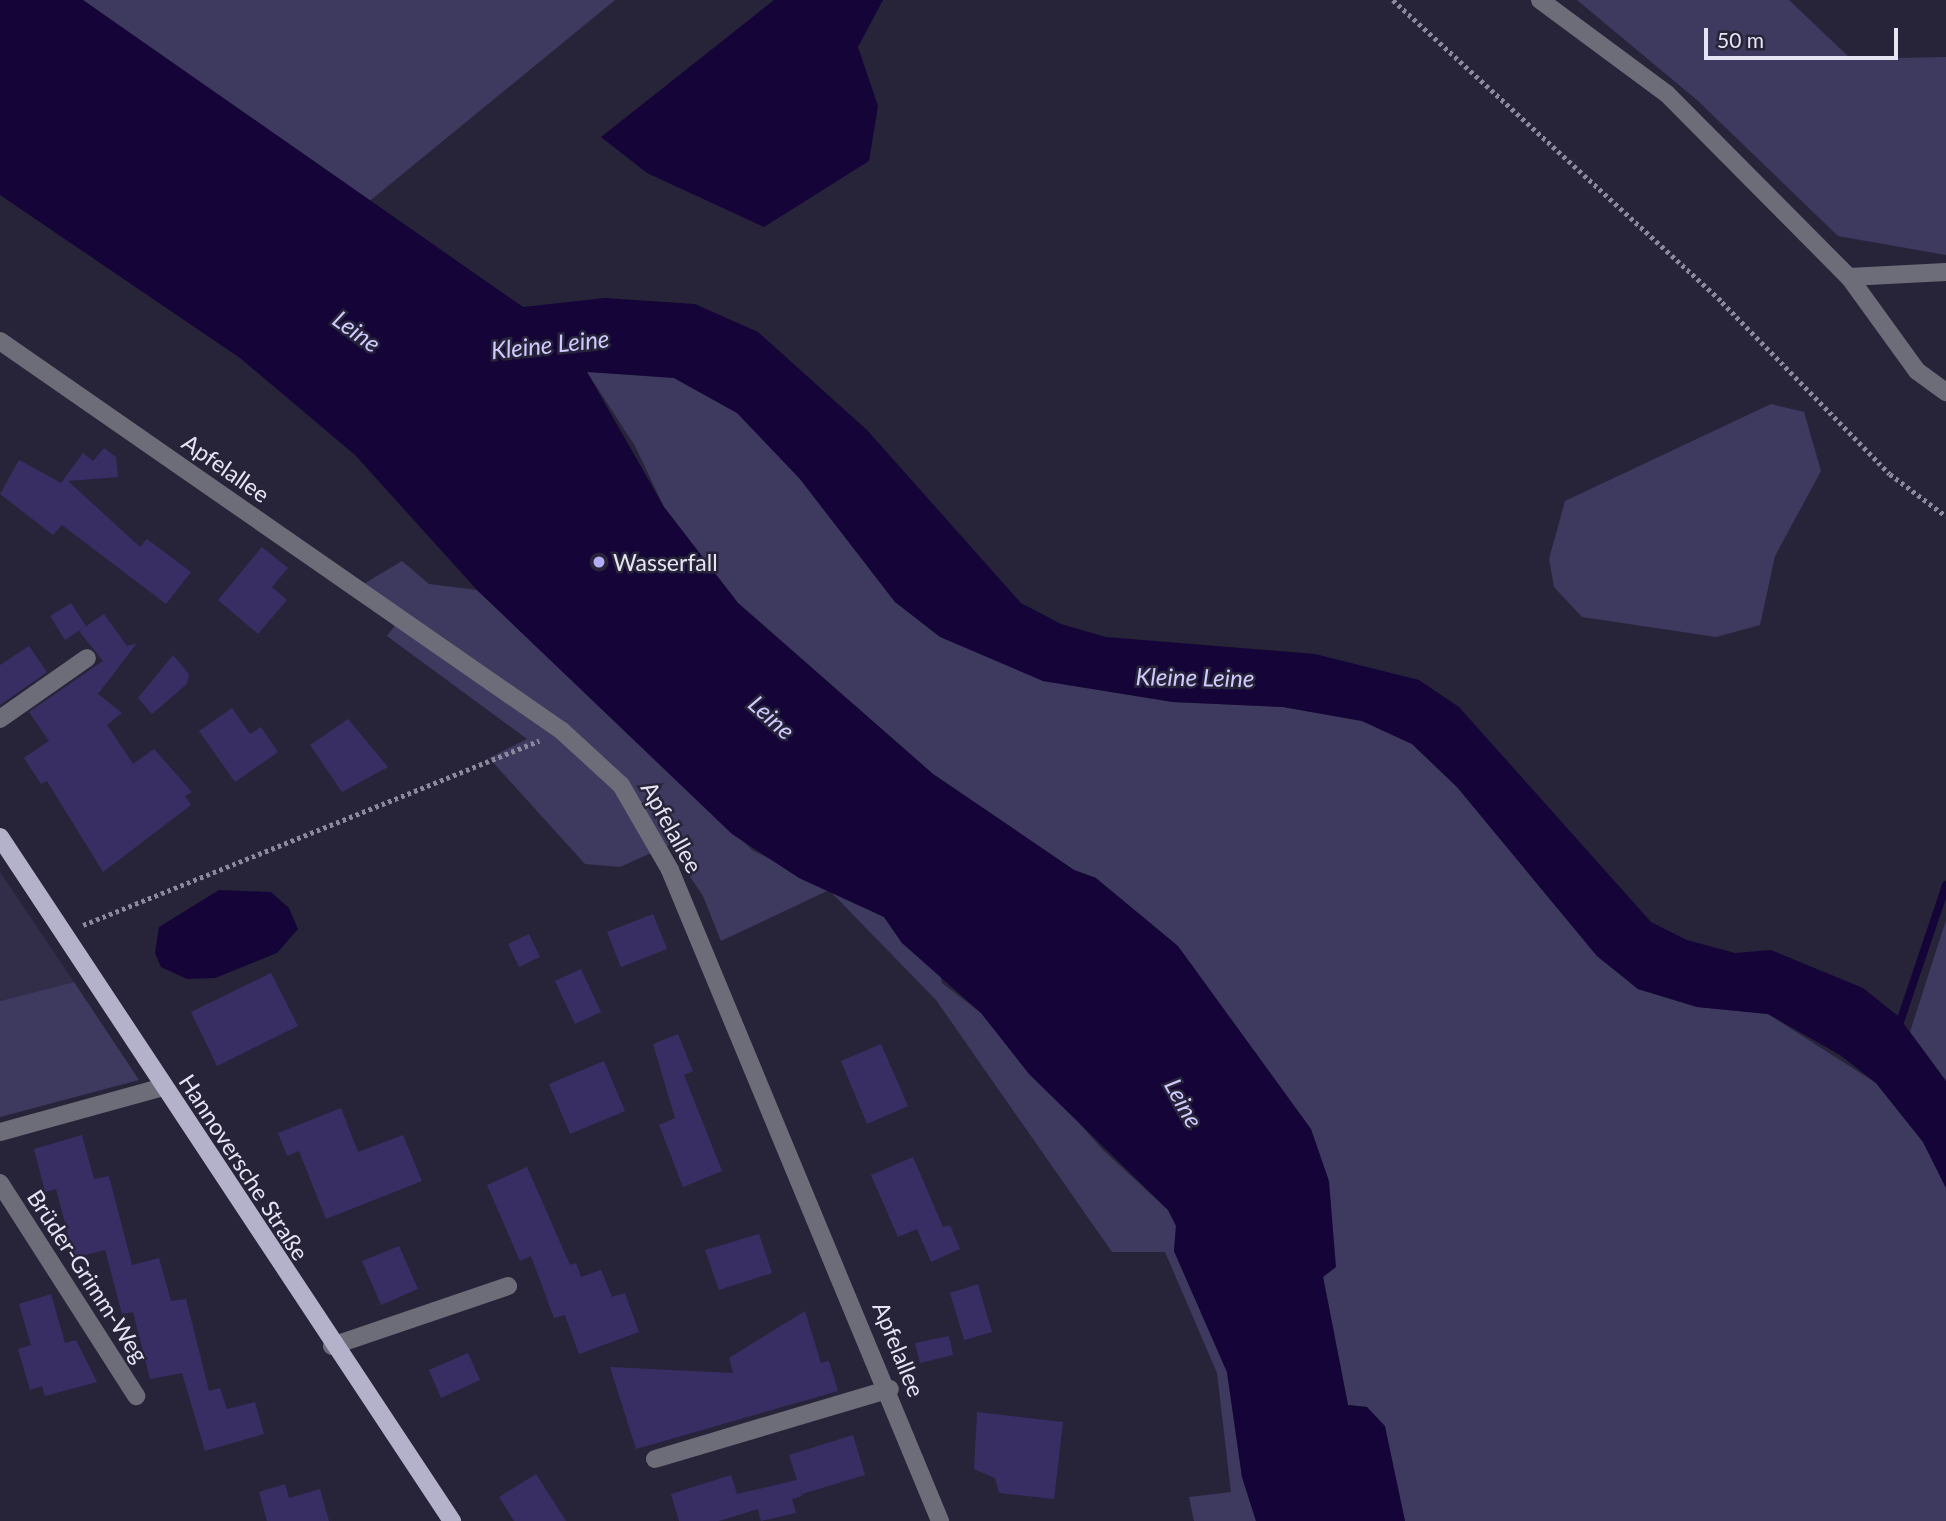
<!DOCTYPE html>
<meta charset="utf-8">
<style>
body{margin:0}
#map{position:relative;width:1946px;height:1521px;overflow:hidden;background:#27243a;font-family:Lato,sans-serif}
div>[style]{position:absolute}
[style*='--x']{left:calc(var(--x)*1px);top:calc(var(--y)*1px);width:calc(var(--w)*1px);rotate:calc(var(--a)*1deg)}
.built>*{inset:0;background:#322e49}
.green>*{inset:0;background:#3e395f}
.water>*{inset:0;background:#140437}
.stream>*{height:8px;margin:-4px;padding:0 4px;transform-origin:4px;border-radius:4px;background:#140437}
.building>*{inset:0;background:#382e64}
.path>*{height:4.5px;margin-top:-2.25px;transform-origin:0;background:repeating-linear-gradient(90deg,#8b899c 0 3.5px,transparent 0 7px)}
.minor>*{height:18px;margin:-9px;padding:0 9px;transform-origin:9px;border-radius:9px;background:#6d6d79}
.major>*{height:18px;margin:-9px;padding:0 9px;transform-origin:9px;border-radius:9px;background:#b4b2cb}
.dots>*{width:19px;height:19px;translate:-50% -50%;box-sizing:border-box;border:4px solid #27243a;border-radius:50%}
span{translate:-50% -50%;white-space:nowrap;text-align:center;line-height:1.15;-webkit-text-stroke:5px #27243a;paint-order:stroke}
.street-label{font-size:23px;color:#e5e4f3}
.poi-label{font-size:23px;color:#e5e4f3}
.left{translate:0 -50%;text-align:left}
.water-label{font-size:24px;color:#cfcaff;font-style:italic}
.scale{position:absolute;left:1704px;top:28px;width:194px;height:32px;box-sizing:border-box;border:4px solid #e5e4f3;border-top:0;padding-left:9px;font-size:21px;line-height:24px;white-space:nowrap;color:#e5e4f3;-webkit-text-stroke:5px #27243a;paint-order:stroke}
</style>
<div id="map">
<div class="built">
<div style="clip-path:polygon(0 872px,74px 982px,0 1001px)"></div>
</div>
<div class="green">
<div style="clip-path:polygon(83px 0,615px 0,366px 204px)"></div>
<div style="clip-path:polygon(1577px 0,1789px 0,1851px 59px,1946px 57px,1946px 255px,1838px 236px,1697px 100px)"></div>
<div style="clip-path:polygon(616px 370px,674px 378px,738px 413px,800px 479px,895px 602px,1043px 681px,1173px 702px,1283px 707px,1362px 721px,1412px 744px,1457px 787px,1597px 956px,1638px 989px,1697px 1007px,1768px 1014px,1876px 1083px,1923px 1142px,1946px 1188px,1946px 1521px,1405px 1521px,1389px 1456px,1367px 1407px,1348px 1405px,1323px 1276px,1096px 878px,1074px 870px,933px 774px,738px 603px,664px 507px,635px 446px,587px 372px)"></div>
<div style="clip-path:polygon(1771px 404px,1804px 412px,1821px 471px,1775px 556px,1760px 625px,1716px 637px,1582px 617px,1554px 587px,1549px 559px,1565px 501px)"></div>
<div style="clip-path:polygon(402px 561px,429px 584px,477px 590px,752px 850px,884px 917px,902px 943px,940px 972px,942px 983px,981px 1013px,1103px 1150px,1168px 1210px,1176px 1225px,1174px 1251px,1227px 1372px,1242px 1477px,1256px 1521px,1194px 1521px,1189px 1497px,1231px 1492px,1217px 1373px,1165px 1252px,1112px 1252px,936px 1000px,829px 890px,721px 941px,703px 896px,669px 845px,620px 867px,585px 864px,489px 758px,527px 739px,387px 636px,403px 615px,362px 585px)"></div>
<div style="clip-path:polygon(1946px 920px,1946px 1081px,1910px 1032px)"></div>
<div style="clip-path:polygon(74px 982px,139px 1080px,0 1117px,0 1001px)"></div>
</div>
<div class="water">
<div style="clip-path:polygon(0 0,83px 0,523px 307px,605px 298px,695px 304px,758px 332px,867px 430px,1021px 603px,1061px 624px,1106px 637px,1315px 654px,1419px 680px,1459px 707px,1651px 922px,1687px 940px,1735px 953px,1771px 950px,1863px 988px,1898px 1016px,1946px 1081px,1946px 1188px,1923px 1142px,1876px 1083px,1840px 1055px,1768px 1014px,1697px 1007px,1638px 989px,1597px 956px,1457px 787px,1412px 744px,1362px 721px,1283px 707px,1173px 702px,1043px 681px,940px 637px,895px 602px,800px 479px,737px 413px,674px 378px,587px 372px,664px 507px,738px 603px,933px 774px,1074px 870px,1096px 878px,1178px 946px,1311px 1129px,1329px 1181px,1336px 1267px,1323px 1277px,1348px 1405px,1367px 1407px,1385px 1426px,1405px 1521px,1256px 1521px,1242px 1477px,1227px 1372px,1174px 1251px,1176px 1226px,1168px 1210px,1029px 1074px,981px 1013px,902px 943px,884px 917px,799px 878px,732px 834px,477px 590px,355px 455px,240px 358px,0 195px)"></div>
<div style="clip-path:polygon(774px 0,883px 0,858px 47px,878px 106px,869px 161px,764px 227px,647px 173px,601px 137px)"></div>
<div style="clip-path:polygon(219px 890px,271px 892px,289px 908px,298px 929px,277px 953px,215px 978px,187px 979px,161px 967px,155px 953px,159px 927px)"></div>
</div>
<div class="stream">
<div style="--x:1898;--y:1028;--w:151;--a:-71.4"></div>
</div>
<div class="building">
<div style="clip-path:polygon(104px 448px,116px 457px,118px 477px,68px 481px,140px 547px,147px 539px,191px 572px,166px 604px,62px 525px,53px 535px,0 494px,19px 460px,61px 483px,83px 453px,93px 461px)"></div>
<div style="clip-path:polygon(262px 547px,288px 568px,272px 587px,287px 600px,258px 634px,218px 600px)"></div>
<div style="clip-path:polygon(71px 603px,86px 626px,65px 640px,50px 616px)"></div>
<div style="clip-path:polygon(104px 614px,127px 646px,137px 643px,98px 694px,122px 713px,107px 725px,133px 764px,154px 749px,192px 792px,185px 796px,191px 805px,103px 872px,47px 781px,41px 784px,24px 758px,49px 741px,29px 712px,103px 661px,79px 631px)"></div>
<div style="clip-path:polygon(29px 646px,47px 672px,0 705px,0 665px)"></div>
<div style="clip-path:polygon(173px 655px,189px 674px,187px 684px,152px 714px,138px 698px)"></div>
<div style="clip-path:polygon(232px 708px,250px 734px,261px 727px,278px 752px,235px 782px,199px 731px)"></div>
<div style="clip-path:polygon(348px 719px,388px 767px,342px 792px,310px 745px)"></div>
<div style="clip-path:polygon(653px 914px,667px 949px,621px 967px,607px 932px)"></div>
<div style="clip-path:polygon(529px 934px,540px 957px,519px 967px,508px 944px)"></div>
<div style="clip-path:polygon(581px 969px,601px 1012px,575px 1024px,555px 981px)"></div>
<div style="clip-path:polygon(271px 973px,298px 1026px,217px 1066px,191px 1012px)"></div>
<div style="clip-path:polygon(678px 1034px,693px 1071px,684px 1075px,722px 1171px,683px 1187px,659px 1125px,675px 1118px,653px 1044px)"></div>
<div style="clip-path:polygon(881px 1044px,908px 1106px,867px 1124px,841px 1061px)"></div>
<div style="clip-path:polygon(604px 1061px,625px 1111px,570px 1134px,549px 1084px)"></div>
<div style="clip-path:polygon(341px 1108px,358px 1152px,403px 1135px,422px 1181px,326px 1219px,299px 1151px,287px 1156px,278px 1133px)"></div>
<div style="clip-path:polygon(82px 1135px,94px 1179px,109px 1176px,132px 1265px,159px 1258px,171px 1301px,186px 1299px,209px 1391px,220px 1388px,227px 1409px,255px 1402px,264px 1434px,205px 1451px,182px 1373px,150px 1379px,133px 1312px,122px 1314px,105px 1250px,74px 1258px,56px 1189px,45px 1192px,34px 1149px)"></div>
<div style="clip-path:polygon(913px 1157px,943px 1227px,950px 1225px,960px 1249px,931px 1262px,917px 1229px,898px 1237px,871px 1175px)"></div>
<div style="clip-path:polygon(527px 1167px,570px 1265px,576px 1263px,581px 1277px,601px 1270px,612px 1297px,625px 1293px,639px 1332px,579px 1354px,565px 1315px,554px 1318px,531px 1256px,520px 1261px,487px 1185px)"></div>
<div style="clip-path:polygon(759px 1234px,772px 1273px,719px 1290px,705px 1250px)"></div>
<div style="clip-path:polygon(399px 1246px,418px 1289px,381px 1305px,362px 1261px)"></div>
<div style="clip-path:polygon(978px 1284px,992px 1332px,964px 1340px,950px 1293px)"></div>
<div style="clip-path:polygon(51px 1294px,65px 1343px,76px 1340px,97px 1382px,45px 1396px,42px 1386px,30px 1390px,18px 1349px,31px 1345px,19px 1304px)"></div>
<div style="clip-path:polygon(805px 1311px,821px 1363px,829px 1361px,838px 1391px,636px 1449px,610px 1367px,733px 1373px,729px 1358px)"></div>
<div style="clip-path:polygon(949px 1336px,953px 1355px,920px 1363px,915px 1343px)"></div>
<div style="clip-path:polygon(468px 1353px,480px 1380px,441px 1398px,429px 1370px)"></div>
<div style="clip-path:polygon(977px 1412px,1063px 1422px,1054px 1499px,999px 1493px,995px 1478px,974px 1469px)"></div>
<div style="clip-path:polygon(853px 1435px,865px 1475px,802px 1494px,799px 1488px,802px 1496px,792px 1499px,796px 1513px,761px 1521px,758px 1509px,719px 1521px,679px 1521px,671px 1494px,731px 1475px,737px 1494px,797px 1480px,789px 1455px)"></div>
<div style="clip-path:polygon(536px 1474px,566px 1521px,514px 1521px,499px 1497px)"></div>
<div style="clip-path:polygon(285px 1484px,289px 1498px,320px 1489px,329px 1521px,267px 1521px,259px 1492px)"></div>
</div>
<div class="path">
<div style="--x:1393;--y:0;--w:447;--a:42.5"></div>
<div style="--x:1722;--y:302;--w:240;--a:45.7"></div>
<div style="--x:1890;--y:474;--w:70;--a:36.9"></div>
<div style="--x:83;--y:925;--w:492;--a:-22"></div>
</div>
<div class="minor">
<div style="--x:1540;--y:0;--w:158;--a:36.5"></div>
<div style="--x:1667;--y:94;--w:258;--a:45.2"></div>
<div style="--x:1849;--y:277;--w:116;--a:54.1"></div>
<div style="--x:1917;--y:371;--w:36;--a:36"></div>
<div style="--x:1849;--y:277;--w:97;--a:-3"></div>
<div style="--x:0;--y:341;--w:684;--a:34.76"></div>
<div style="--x:562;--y:731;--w:80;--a:42.5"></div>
<div style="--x:621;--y:785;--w:98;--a:60"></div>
<div style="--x:670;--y:870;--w:705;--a:67.47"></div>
<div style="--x:0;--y:719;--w:106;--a:-35"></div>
<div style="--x:0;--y:1132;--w:169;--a:-15.4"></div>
<div style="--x:0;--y:1183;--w:253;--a:57.4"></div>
<div style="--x:332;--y:1346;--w:186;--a:-18.8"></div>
<div style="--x:655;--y:1459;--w:245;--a:-16.6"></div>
</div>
<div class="major">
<div style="--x:0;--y:837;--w:820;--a:56.54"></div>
</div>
<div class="dots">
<div style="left:599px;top:562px;background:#b5acf8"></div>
</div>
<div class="street-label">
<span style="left:226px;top:468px;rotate:35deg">Apfelallee</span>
<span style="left:672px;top:827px;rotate:61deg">Apfelallee</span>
<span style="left:244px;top:1167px;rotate:57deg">Hannoversche Straße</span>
<span style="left:88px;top:1276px;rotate:57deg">Brüder-Grimm-Weg</span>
<span style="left:899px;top:1349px;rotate:68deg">Apfelallee</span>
</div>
<div class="poi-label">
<span class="left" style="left:613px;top:562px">Wasserfall</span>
</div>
<div class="water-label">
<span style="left:357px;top:331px;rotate:36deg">Leine</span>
<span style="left:550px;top:344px;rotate:-6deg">Kleine Leine</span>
<span style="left:1195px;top:677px;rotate:1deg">Kleine Leine</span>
<span style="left:772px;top:717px;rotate:42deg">Leine</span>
<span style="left:1184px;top:1103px;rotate:61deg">Leine</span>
</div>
<div class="scale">50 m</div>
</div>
